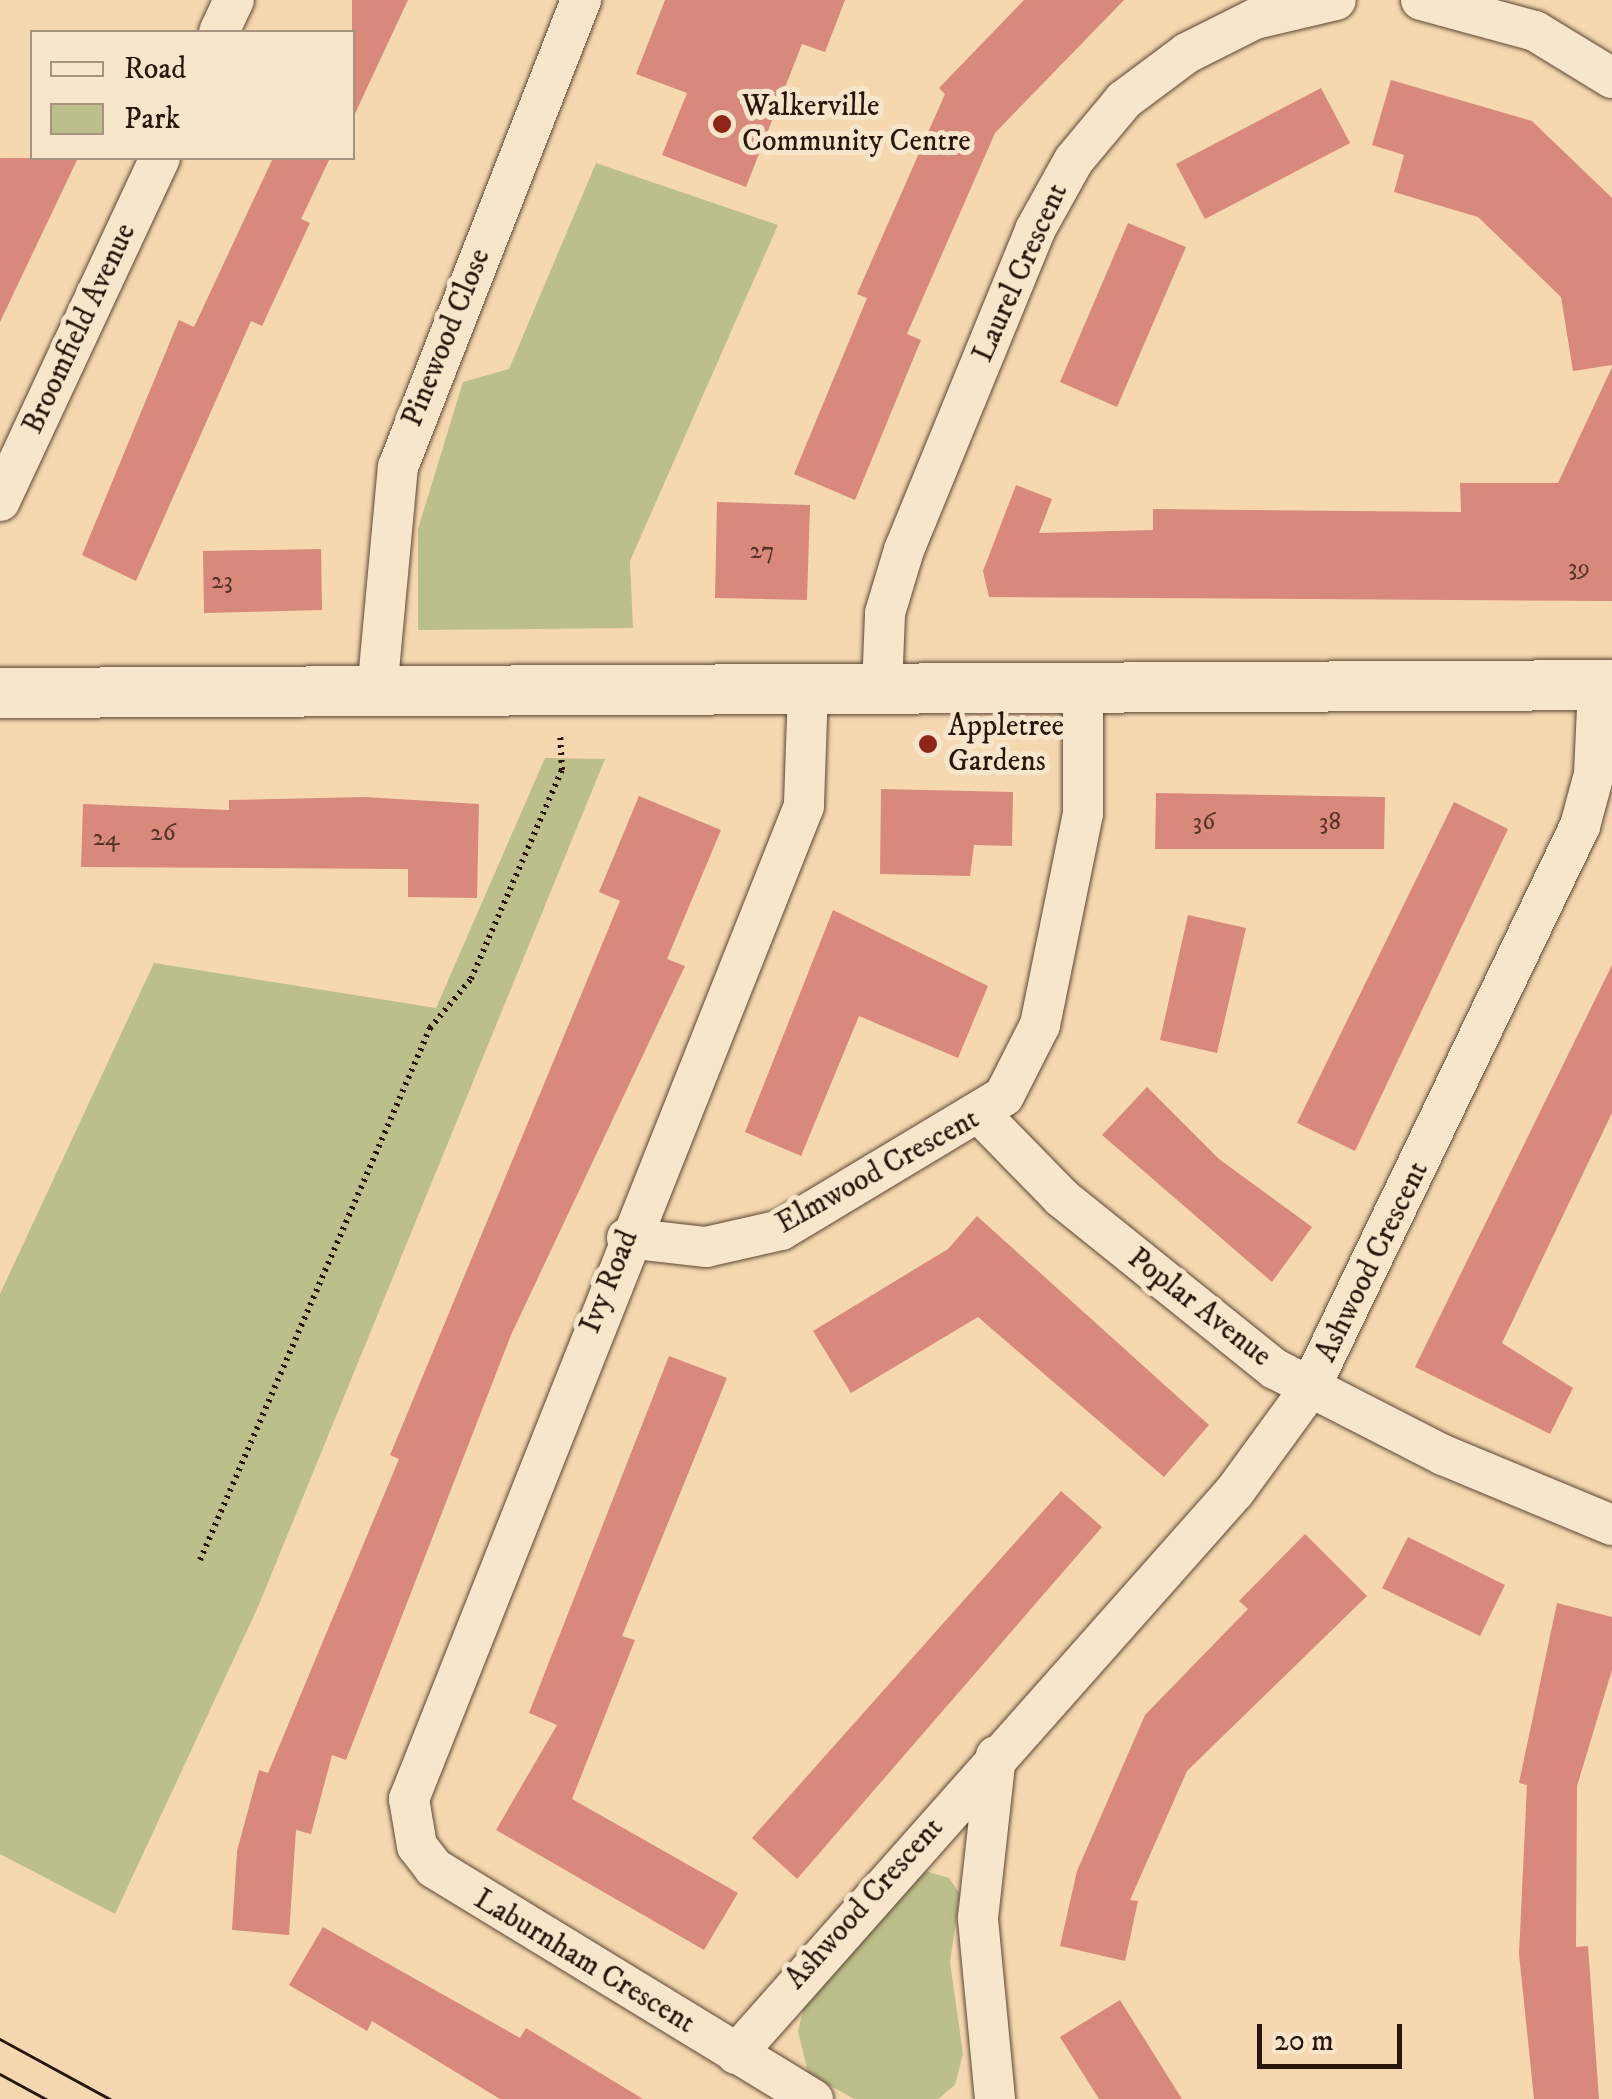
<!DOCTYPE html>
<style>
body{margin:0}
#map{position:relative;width:1612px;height:2099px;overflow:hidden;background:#f5d8b0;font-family:"IM FELL DW Pica",serif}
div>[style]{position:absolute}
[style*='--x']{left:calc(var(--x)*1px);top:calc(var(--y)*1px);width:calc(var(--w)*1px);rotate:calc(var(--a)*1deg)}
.green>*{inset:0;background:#bcbf8b}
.building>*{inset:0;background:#d8897b}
.path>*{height:6px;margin-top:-3px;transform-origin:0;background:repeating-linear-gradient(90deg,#2a150b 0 2.5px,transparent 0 7.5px)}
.roads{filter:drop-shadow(0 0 2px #5d4634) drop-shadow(0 0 2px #5d4634)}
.minor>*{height:40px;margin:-20px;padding:0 20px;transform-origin:20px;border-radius:20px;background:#f8e6cc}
.tertiary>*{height:50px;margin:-25px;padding:0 25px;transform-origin:25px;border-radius:25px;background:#f8e6cc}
.tram>*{height:2.5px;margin:-1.25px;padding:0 1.25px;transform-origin:1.25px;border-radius:1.25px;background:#2a150b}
.dots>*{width:28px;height:28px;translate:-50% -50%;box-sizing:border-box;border:5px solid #f8e6cc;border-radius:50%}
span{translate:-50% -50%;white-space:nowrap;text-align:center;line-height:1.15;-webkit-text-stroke:10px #f8e6cc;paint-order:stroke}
.number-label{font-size:25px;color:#563227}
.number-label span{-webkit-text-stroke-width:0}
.poi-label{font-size:30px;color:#2a150b}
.left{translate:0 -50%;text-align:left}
.street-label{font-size:30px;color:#2a150b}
.legend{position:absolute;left:30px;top:30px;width:325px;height:130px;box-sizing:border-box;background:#f8e6cc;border:2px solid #a6927f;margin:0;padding:12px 18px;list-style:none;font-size:30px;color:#2a150b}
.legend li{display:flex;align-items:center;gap:20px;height:50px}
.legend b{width:50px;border:2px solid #a6927f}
.scale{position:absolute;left:1257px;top:2024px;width:145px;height:45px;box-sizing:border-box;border:5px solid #2a150b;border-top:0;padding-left:12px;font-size:30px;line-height:35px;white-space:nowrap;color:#2a150b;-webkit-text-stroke:8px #f8e6cc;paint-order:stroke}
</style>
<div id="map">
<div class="green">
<div style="clip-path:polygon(596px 163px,778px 225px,630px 561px,633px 628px,418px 630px,418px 529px,463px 382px,509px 369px)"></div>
<div style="clip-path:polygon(545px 758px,605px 759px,258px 1607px,115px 1914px,0 1854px,0 1294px,154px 963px,436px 1008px)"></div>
<div style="clip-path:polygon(925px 1871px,949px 1878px,960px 1894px,950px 1962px,963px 2054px,955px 2085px,938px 2099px,854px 2099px,808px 2073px,798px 2031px,806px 1999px)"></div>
</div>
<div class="building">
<div style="clip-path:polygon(352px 0,408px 0,352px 120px)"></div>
<div style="clip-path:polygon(665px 0,845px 0,825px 52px,802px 44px,746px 187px,662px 155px,687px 93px,636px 74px)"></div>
<div style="clip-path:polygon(1024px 0,1124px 0,995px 133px,907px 334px,921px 340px,855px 500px,794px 474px,867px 298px,857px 294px,945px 94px,939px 88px)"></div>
<div style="clip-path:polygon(1391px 80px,1532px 121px,1612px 198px,1612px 365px,1573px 371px,1561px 297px,1478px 217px,1394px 192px,1404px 155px,1372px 145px)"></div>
<div style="clip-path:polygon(1321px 88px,1350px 143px,1205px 219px,1176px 164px)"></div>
<div style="clip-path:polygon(0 158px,78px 158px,0 322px)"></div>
<div style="clip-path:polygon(273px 158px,330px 158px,301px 219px,310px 223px,262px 326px,251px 321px,136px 581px,82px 555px,179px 320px,194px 327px)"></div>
<div style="clip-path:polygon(1128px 223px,1186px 247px,1117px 407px,1060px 382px)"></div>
<div style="clip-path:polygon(1612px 367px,1612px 601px,989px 597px,983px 571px,1016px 485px,1052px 499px,1039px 533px,1153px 530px,1153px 509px,1461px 512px,1460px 483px,1558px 483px)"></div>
<div style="clip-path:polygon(717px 502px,810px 505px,807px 600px,715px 598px)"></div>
<div style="clip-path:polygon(321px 549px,322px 610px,204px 613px,203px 551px)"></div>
<div style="clip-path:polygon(881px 789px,1013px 792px,1012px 846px,974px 845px,970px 876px,880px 874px)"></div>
<div style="clip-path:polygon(1156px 793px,1385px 797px,1384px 849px,1155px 849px)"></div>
<div style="clip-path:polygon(639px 796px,721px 830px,667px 959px,685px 966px,511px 1335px,346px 1760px,332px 1755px,311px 1834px,296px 1830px,289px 1935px,232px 1930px,237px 1851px,259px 1770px,268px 1773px,399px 1459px,390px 1455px,620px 901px,599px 892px)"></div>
<div style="clip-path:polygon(365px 797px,479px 804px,477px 898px,408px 897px,408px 869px,81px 867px,83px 804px,229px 810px,229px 800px)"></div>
<div style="clip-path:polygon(1454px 802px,1508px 829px,1355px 1151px,1297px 1123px)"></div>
<div style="clip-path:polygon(833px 910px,988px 986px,958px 1058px,859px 1016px,801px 1156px,745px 1132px)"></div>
<div style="clip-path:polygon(1188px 915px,1246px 928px,1217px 1053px,1160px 1040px)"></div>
<div style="clip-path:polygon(1612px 965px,1612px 1113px,1502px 1343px,1573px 1388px,1550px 1434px,1415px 1367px)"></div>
<div style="clip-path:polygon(1147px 1087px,1219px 1159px,1312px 1227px,1272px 1282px,1102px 1135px)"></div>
<div style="clip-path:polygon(977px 1216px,1209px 1425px,1164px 1477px,978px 1317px,851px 1393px,813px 1331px,948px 1249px)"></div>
<div style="clip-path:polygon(669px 1356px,727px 1378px,622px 1636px,635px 1640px,572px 1799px,738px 1893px,704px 1950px,496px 1830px,557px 1725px,529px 1713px)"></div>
<div style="clip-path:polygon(1061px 1491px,1102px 1527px,797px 1879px,752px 1838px)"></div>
<div style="clip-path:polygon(1305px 1534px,1367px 1596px,1187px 1771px,1130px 1900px,1138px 1901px,1125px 1961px,1060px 1946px,1077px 1871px,1145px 1715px,1248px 1609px,1239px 1601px)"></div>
<div style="clip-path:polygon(1408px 1537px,1505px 1585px,1480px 1636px,1382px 1588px)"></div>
<div style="clip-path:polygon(1557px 1603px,1612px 1617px,1612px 1670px,1577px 1786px,1576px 1947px,1588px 1946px,1599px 2099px,1534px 2099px,1519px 1954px,1527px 1785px,1519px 1783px)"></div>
<div style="clip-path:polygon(323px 1927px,520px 2038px,526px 2028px,643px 2099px,500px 2099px,372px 2021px,367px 2031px,289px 1985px)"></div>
<div style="clip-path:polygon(1120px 2000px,1182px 2099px,1099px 2099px,1060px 2037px)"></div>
</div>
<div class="path">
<div style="--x:200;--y:1560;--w:580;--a:-66.62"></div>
<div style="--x:430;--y:1028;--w:64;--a:-50.1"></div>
<div style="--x:471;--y:979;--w:228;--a:-66.5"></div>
<div style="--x:562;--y:770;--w:33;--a:-93"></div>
</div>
<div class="roads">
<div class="minor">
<div style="--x:1421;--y:0;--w:118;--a:15.2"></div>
<div style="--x:1535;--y:31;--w:90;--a:31.4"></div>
<div style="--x:219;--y:32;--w:35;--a:-65"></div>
<div style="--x:0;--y:501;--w:378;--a:-65"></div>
<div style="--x:808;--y:689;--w:117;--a:92"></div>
<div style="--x:804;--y:806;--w:1069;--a:111.69"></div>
<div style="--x:409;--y:1799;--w:48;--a:80.3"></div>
<div style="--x:417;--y:1846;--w:28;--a:52"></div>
<div style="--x:434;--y:1868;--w:444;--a:31.4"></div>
<div style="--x:882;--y:689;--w:76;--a:-87.7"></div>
<div style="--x:885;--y:613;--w:66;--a:-73.2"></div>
<div style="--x:904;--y:550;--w:346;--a:-67.7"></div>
<div style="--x:1035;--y:230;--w:80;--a:-60.9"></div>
<div style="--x:1074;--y:160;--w:78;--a:-50.2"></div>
<div style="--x:1124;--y:100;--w:79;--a:-36.7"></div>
<div style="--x:1187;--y:53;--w:76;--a:-26.6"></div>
<div style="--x:1255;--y:19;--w:83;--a:-13.2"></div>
<div style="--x:377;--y:692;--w:226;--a:-84.7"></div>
<div style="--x:398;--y:467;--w:502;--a:-68.6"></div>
<div style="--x:982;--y:1116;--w:115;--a:45.7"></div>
<div style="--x:1062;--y:1198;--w:273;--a:38.8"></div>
<div style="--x:1275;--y:1369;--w:189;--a:27.1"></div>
<div style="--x:1443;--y:1455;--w:183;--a:22.5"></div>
<div style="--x:627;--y:1238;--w:80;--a:6.5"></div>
<div style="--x:706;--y:1247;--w:77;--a:-12.8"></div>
<div style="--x:781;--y:1230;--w:260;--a:-31"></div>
<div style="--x:1004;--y:1096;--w:80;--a:-63.1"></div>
<div style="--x:1040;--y:1025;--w:216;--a:-78.5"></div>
<div style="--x:1083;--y:813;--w:125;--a:-90"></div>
<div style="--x:736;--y:2054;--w:752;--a:-48.45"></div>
<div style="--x:1235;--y:1491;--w:127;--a:-53.9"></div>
<div style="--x:1310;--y:1388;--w:623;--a:-64.34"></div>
<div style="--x:1580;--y:826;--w:54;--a:-74.9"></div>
<div style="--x:1594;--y:774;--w:89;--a:-87.4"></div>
<div style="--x:995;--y:2099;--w:182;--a:-95.4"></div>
<div style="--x:978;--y:1918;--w:163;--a:-83.7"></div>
</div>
<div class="tertiary">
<div style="--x:0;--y:693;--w:1612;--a:-0.28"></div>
</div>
</div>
<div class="tram">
<div style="--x:0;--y:2039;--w:125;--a:28.6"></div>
<div style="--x:0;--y:2074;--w:52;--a:28.5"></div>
</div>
<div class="dots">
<div style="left:722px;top:124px;background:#8f2418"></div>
<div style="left:928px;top:744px;background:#8f2418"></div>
</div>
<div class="number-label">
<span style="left:762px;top:551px">27</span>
<span style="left:1579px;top:568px">39</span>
<span style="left:222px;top:581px">23</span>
<span style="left:1204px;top:822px">36</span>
<span style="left:1330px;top:822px">38</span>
<span style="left:163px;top:833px">26</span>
<span style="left:106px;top:838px">24</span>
</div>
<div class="poi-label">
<span class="left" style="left:742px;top:124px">Walkerville<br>Community Centre</span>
<span class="left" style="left:948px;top:744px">Appletree<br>Gardens</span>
</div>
<div class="street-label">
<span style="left:1021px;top:273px;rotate:-66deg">Laurel Crescent</span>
<span style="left:80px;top:329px;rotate:-65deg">Broomfield Avenue</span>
<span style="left:447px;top:338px;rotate:-68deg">Pinewood Close</span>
<span style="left:878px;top:1172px;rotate:-29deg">Elmwood Crescent</span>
<span style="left:1373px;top:1262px;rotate:-64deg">Ashwood Crescent</span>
<span style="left:610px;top:1282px;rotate:-68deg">Ivy Road</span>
<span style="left:1199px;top:1308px;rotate:38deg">Poplar Avenue</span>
<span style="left:865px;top:1904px;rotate:-48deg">Ashwood Crescent</span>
<span style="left:584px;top:1962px;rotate:31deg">Laburnham Crescent</span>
</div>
<ul class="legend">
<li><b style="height:12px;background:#f8e6cc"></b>Road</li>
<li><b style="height:28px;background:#bcbf8b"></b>Park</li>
</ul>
<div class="scale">20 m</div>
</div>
